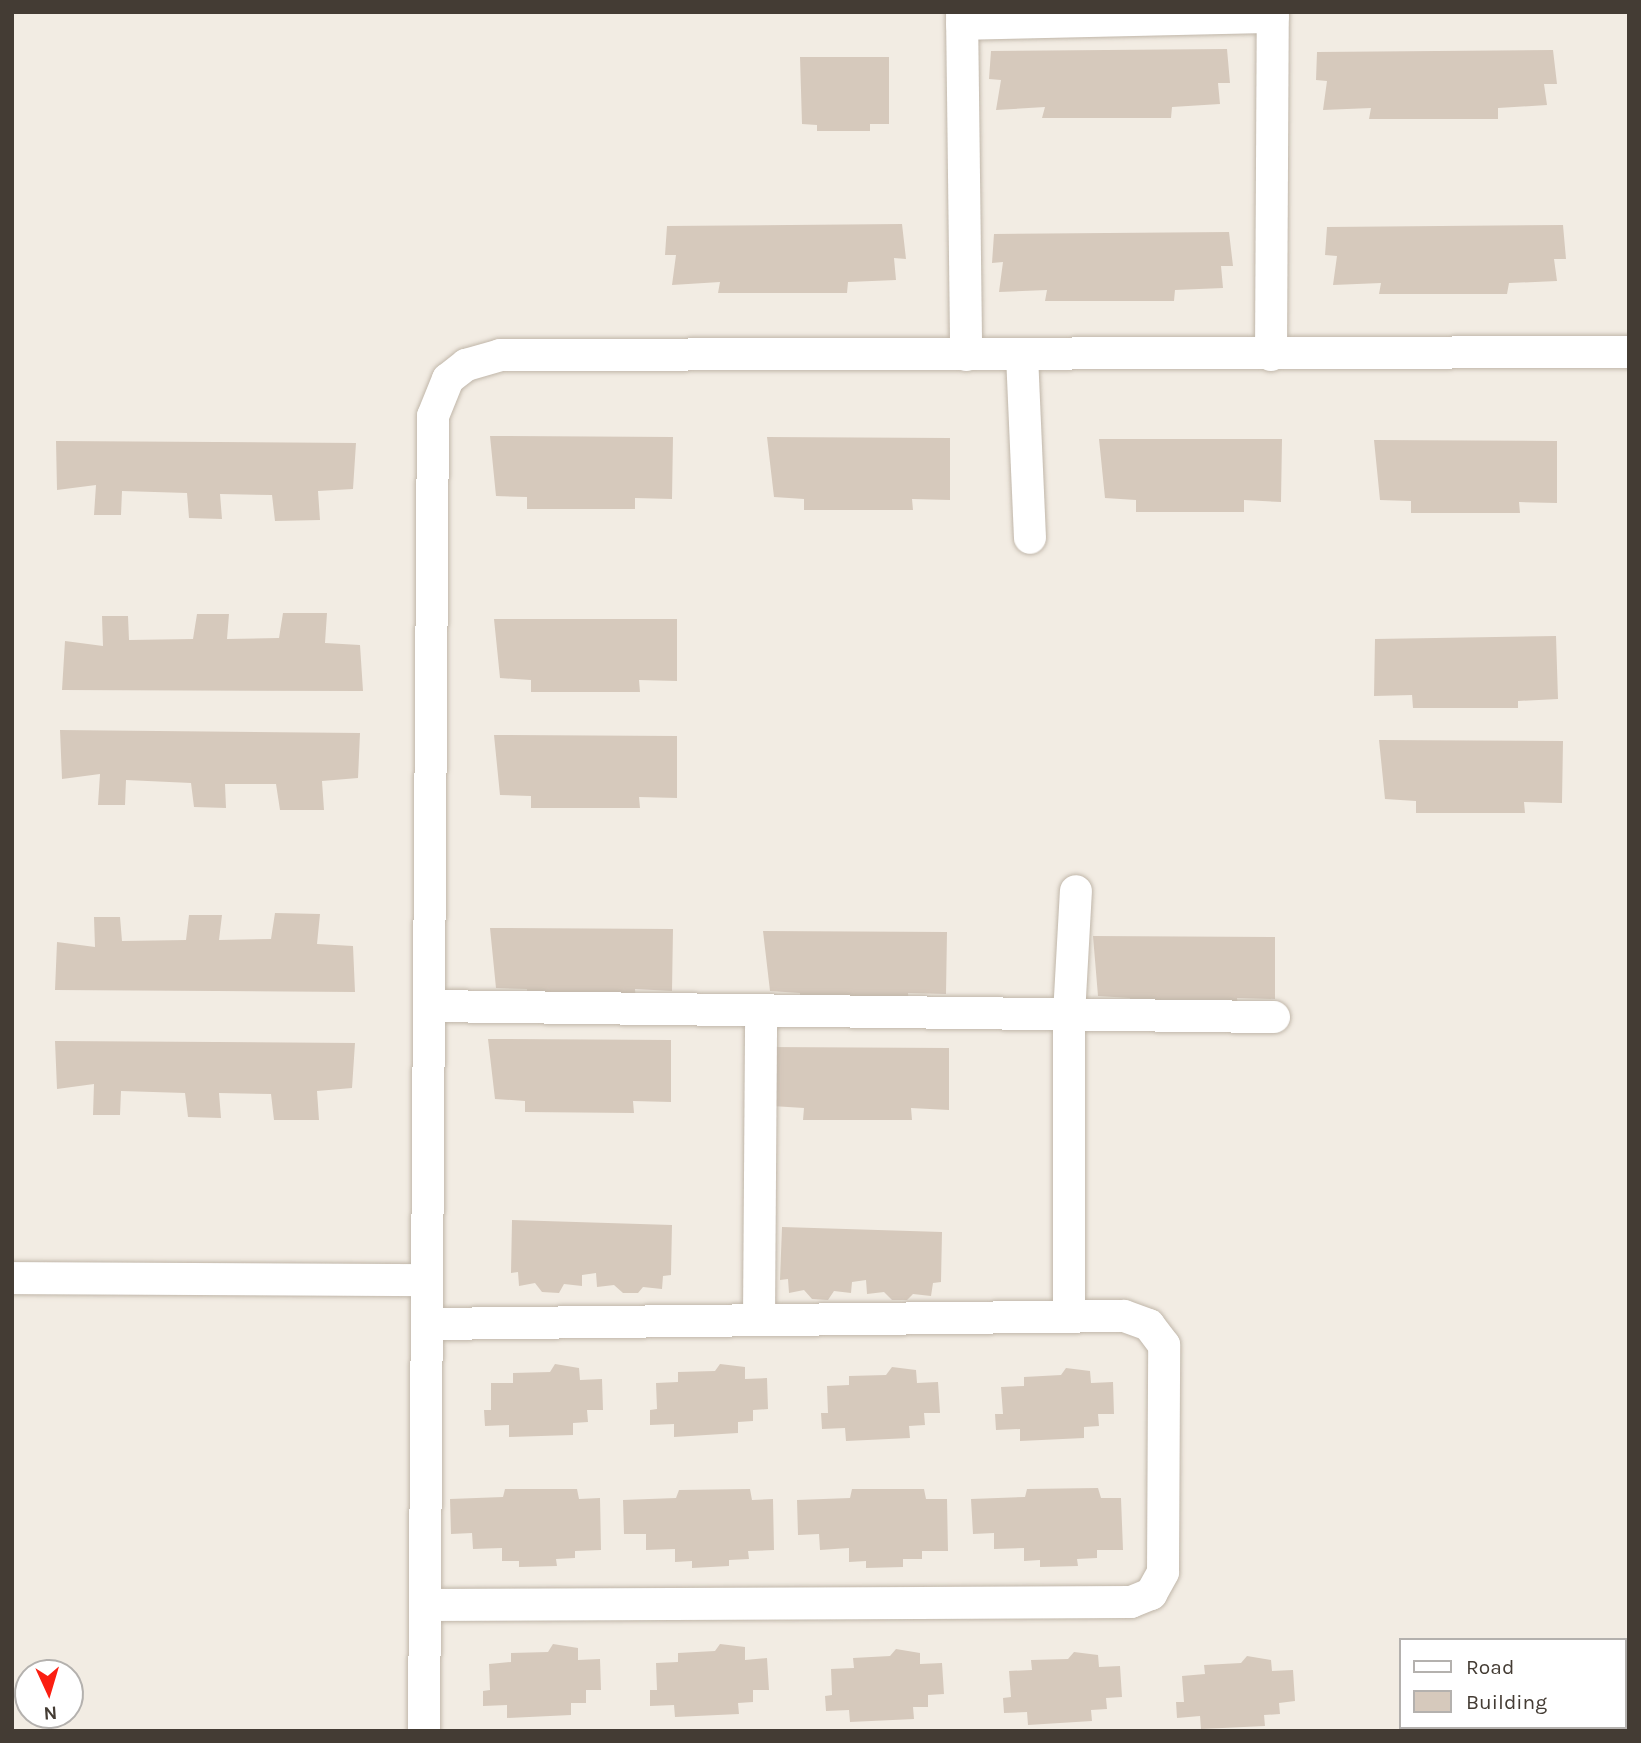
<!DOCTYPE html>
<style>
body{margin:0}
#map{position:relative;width:1641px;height:1743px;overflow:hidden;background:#f2ece3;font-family:Karla,sans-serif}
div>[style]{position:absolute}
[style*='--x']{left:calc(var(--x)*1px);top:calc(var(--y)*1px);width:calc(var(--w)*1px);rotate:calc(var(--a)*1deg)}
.building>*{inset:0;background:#d6c9bc}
.roads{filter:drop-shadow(0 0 2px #c0b6a9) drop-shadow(0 0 2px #c0b6a9)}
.street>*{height:32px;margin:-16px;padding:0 16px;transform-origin:16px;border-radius:16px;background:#fff}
span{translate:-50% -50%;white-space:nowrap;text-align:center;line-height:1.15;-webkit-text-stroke:5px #fff;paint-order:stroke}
.frame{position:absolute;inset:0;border:14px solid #443c34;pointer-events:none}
.legend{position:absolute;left:1399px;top:1638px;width:228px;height:91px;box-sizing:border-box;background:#fff;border:2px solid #b4b1ae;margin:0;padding:9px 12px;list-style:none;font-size:21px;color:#443c34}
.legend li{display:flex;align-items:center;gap:14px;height:35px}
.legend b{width:35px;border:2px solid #b4b1ae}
.north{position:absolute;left:14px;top:1659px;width:70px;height:70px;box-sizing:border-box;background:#fff;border:2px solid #b4b1ae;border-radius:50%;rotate:176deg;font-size:19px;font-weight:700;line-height:28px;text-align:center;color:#443c34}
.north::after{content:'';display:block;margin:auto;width:24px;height:32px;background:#fb1e11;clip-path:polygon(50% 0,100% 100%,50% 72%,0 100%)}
</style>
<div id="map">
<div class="building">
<div style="clip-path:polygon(1227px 49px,1230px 83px,1218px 83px,1220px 104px,1172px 107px,1171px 118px,1042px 118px,1045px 107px,996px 110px,1001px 80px,989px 79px,991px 51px)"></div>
<div style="clip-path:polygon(1553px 50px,1557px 84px,1544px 84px,1547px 105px,1498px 108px,1498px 119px,1369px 119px,1371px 108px,1323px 110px,1327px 81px,1316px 80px,1317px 52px)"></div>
<div style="clip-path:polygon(800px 57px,889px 57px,889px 124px,870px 124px,870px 131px,817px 131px,817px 125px,802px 124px)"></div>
<div style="clip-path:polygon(902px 224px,906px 259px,894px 258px,896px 280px,848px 282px,847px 293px,718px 293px,720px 282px,672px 285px,676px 255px,665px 255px,667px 226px)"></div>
<div style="clip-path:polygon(1563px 225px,1566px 259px,1554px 259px,1557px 281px,1509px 283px,1507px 294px,1379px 294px,1381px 283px,1333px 285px,1337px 256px,1325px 255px,1327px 227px)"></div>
<div style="clip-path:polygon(1229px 232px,1233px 266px,1221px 266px,1223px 288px,1175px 290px,1174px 301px,1045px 301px,1047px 290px,999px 292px,1003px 262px,992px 263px,994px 234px)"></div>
<div style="clip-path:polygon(490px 436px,673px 437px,672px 499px,635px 498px,635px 509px,527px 509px,527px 497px,496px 496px)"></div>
<div style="clip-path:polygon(767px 437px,950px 438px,950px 500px,912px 499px,913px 510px,804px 510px,804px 499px,774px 497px)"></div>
<div style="clip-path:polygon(1099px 439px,1282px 439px,1281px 502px,1244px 500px,1244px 512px,1136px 512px,1136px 500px,1105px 498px)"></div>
<div style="clip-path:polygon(1374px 440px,1557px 441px,1557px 503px,1519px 502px,1520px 513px,1411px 513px,1411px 501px,1380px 500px)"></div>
<div style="clip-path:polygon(56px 441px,356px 443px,353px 489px,318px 491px,320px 520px,275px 521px,272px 495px,220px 494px,222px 519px,189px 518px,187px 493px,122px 491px,121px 515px,94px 515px,96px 485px,57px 490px)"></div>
<div style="clip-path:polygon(283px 613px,327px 613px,325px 643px,360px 645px,363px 691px,62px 690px,65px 641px,103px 646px,102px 616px,128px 616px,129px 640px,193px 639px,197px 614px,229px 614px,227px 639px,279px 638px)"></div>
<div style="clip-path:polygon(494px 619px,677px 619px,677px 681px,639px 680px,640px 692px,531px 692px,531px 680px,500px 678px)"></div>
<div style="clip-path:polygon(1556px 636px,1558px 699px,1518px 701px,1518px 708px,1413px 708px,1412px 695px,1374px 696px,1375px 639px)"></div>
<div style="clip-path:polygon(60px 730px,360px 733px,358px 778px,322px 781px,324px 810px,280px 810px,276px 784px,225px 784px,226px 808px,194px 807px,191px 783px,126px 780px,125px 805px,98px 805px,100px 774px,62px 779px)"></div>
<div style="clip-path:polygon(494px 735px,677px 736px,677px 798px,639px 797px,640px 808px,531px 808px,531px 796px,500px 795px)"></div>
<div style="clip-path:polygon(1379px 740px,1563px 741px,1562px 803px,1524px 802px,1525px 813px,1416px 813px,1416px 801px,1385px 799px)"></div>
<div style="clip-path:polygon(275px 913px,320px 914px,317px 944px,353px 946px,355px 992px,55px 990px,57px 942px,95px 947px,94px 917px,120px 917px,122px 941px,186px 940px,189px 915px,222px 915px,219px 940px,271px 939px)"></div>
<div style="clip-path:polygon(490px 928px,673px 929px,672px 991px,635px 989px,636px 1002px,527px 1001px,527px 989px,496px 988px)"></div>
<div style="clip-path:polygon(763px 931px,947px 932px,946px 994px,908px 993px,909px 1005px,800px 1004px,800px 993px,770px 991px)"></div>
<div style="clip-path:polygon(1093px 936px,1275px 937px,1275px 999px,1237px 998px,1238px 1009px,1129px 1009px,1130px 998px,1098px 996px)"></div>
<div style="clip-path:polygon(488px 1039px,671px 1040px,671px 1102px,633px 1101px,634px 1113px,525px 1112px,525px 1101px,495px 1099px)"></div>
<div style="clip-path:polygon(55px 1041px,355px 1043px,352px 1088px,317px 1091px,319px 1120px,274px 1120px,271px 1094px,219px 1093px,221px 1118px,188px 1117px,185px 1093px,121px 1091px,120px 1115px,93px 1115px,94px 1084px,57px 1089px)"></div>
<div style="clip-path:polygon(767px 1047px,949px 1048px,949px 1110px,911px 1108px,912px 1120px,803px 1120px,804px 1108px,772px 1106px)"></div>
<div style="clip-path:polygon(512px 1220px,672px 1225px,671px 1275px,663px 1276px,662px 1289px,643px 1287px,638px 1293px,623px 1293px,614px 1285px,597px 1287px,596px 1273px,582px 1275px,582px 1286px,564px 1284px,559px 1293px,542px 1292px,535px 1283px,519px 1286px,518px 1272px,511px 1273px)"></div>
<div style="clip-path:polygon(782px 1227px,942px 1232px,941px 1282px,933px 1283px,931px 1296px,913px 1294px,907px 1300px,892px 1300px,884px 1292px,867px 1294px,866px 1280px,852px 1282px,851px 1293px,834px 1291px,828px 1300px,812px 1299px,804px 1290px,789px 1293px,788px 1279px,780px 1280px)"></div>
<div style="clip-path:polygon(555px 1364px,579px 1368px,580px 1380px,602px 1379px,603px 1410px,587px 1410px,588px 1422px,573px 1423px,573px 1435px,509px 1437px,509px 1425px,485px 1426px,484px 1410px,491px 1410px,491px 1383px,513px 1383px,513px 1373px,550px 1372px)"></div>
<div style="clip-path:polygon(720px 1364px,745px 1367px,745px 1379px,767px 1378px,768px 1409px,753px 1410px,753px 1421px,738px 1422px,738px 1433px,674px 1437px,674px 1424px,650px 1425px,650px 1410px,657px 1409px,656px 1383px,678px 1382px,678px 1372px,715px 1371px)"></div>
<div style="clip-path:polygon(892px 1367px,916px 1370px,917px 1383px,938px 1382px,940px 1413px,924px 1413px,925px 1425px,909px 1426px,910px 1438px,846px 1441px,845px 1428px,822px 1429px,821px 1413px,828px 1413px,827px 1386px,849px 1385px,849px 1376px,886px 1375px)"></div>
<div style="clip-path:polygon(1066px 1368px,1090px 1371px,1091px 1383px,1113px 1382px,1114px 1414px,1098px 1414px,1099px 1426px,1084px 1427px,1084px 1438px,1020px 1441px,1020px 1429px,996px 1430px,995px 1414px,1003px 1414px,1001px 1387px,1024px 1386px,1024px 1377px,1061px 1375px)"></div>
<div style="clip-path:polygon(1098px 1488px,1101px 1498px,1121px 1498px,1123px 1550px,1097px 1550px,1097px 1558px,1077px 1559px,1078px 1566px,1040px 1567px,1040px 1560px,1024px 1561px,1024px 1548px,994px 1549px,994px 1533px,973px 1534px,971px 1499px,1025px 1497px,1027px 1489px)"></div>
<div style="clip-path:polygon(505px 1489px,577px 1489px,579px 1499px,600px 1498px,601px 1550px,575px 1551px,575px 1558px,556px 1559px,557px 1566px,519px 1567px,519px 1561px,502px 1561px,502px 1548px,473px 1549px,472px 1533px,451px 1534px,450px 1499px,503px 1497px)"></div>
<div style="clip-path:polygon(750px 1489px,752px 1500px,773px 1499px,774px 1550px,748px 1551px,749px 1559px,729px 1560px,729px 1566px,692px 1568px,692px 1561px,675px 1562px,675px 1549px,646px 1550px,646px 1534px,624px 1534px,623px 1500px,676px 1498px,679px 1490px)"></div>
<div style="clip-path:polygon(852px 1489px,924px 1489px,926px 1499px,947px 1499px,948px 1551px,922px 1551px,922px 1559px,903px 1559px,903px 1567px,866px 1568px,866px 1561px,849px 1562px,849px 1548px,820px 1550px,819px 1534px,798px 1535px,797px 1500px,850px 1498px)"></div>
<div style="clip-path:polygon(553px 1644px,578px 1648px,578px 1660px,600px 1659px,601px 1690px,586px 1690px,586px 1703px,571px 1703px,571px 1715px,507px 1718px,507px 1705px,483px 1706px,483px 1691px,490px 1690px,489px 1664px,511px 1662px,511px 1653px,548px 1652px)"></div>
<div style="clip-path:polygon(720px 1644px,745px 1647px,745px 1660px,767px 1658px,769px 1690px,753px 1690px,753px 1702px,738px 1703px,739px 1714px,675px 1717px,674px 1705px,650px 1706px,650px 1690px,657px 1690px,656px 1663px,678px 1662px,678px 1653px,715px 1651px)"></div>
<div style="clip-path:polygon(896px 1649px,920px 1653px,920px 1664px,942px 1663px,944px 1694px,928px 1695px,928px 1707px,913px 1707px,914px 1719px,850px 1722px,849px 1710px,826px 1711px,825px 1696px,832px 1695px,831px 1669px,854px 1668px,853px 1658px,890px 1656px)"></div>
<div style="clip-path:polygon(1074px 1652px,1098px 1655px,1099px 1667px,1120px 1666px,1122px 1697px,1106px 1698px,1107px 1709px,1091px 1710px,1092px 1721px,1028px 1725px,1027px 1712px,1004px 1713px,1003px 1698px,1011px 1697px,1009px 1671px,1032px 1670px,1031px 1660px,1068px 1659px)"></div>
<div style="clip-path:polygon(1247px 1656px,1271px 1660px,1272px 1671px,1293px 1670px,1295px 1701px,1279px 1703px,1280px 1714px,1264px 1715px,1265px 1726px,1201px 1729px,1200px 1716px,1177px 1718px,1176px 1702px,1184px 1702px,1182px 1676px,1205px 1674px,1204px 1665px,1241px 1663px)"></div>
</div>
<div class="roads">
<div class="street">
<div style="--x:962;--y:12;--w:343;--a:89.3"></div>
<div style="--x:962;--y:24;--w:311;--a:-1.3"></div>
<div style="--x:1022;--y:355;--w:183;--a:87.5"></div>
<div style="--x:1271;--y:355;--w:343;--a:-89.7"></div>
<div style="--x:429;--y:1006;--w:845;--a:0.75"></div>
<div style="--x:12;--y:1278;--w:415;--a:0.3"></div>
<div style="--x:1069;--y:1316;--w:301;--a:-90"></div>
<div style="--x:1069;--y:1015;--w:124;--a:-86.8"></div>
<div style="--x:759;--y:1320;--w:309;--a:-89.6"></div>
<div style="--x:425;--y:1605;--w:706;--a:-0.24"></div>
<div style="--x:1131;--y:1602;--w:22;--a:-22"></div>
<div style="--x:1151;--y:1594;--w:25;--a:-61"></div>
<div style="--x:1163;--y:1572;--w:227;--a:-89.7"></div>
<div style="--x:1164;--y:1345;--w:25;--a:-127"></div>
<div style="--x:1149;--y:1325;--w:27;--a:-160"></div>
<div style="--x:1124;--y:1316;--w:697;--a:179.34"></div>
<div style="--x:424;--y:1731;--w:1315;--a:-89.61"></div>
<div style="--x:433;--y:416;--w:40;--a:-68"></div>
<div style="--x:448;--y:379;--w:23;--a:-38"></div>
<div style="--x:466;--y:365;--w:35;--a:-16"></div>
<div style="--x:500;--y:355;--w:1129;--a:-0.15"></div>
</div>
</div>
<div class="frame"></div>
<ul class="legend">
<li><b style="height:9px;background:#fff"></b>Road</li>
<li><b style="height:19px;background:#d6c9bc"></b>Building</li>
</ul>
<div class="north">N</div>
</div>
